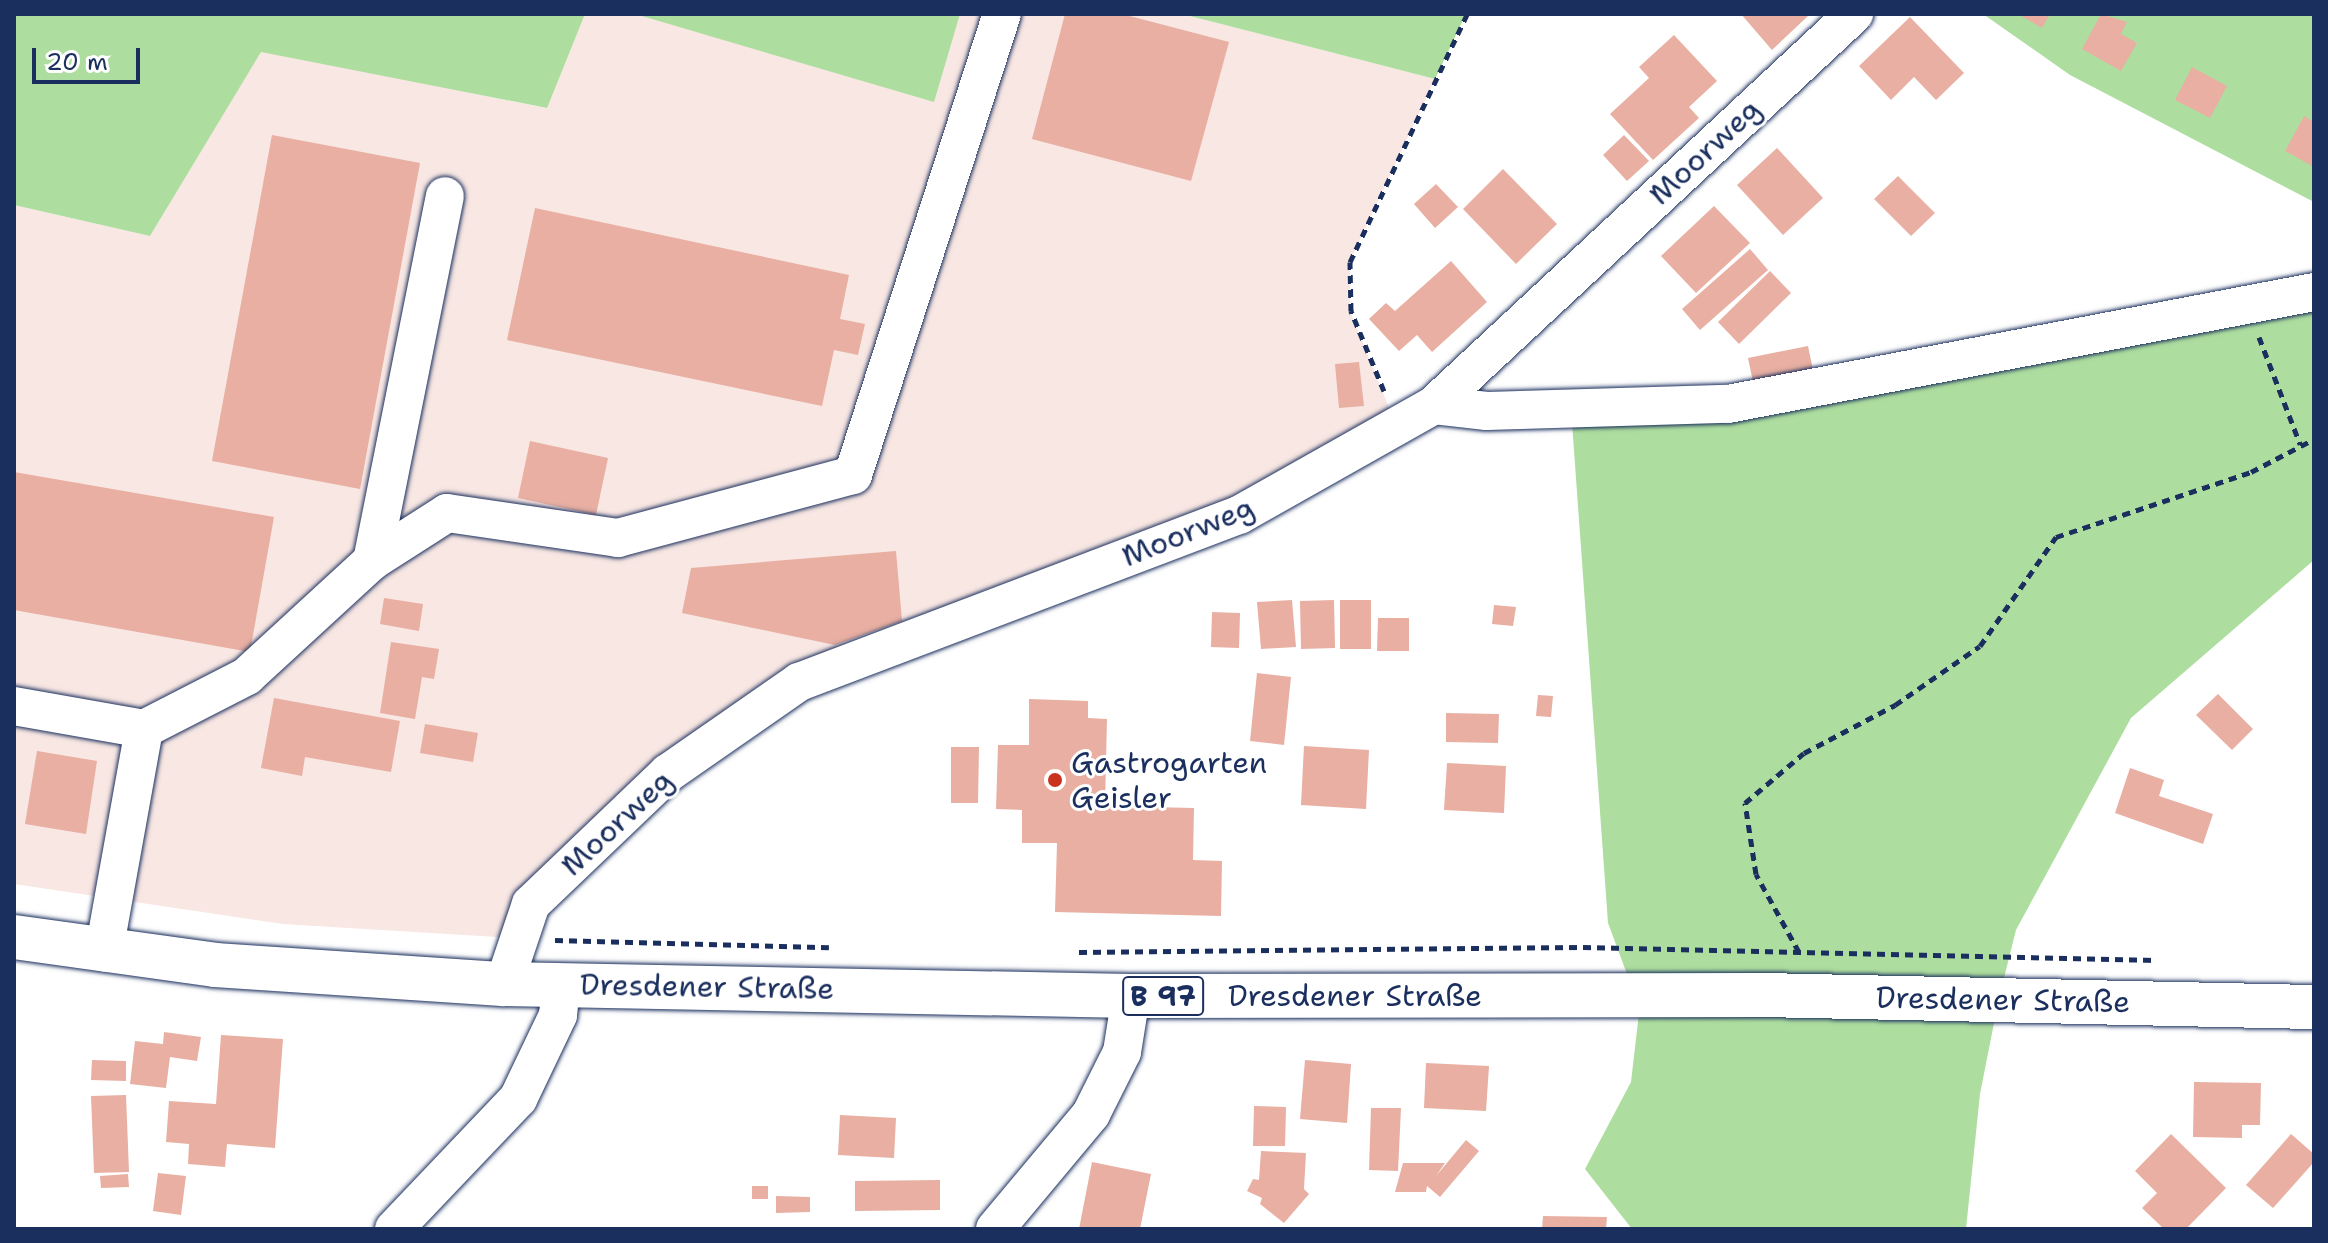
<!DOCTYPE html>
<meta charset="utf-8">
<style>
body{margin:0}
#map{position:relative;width:2328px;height:1243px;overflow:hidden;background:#fff;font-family:"Shantell Sans",sans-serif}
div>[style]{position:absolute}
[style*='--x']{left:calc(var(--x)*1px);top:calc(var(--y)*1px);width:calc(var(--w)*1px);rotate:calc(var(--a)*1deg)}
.built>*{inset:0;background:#f8e7e3}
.green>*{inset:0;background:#aede9f}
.building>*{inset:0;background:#e8afa2}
.path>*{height:5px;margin-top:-2.5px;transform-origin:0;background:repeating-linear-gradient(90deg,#1b2f5e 0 8px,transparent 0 14px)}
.roads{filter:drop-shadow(0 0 2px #1b2f5e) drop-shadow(0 0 2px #1b2f5e)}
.minor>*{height:38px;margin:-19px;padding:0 19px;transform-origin:19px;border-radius:19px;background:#fff}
.major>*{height:44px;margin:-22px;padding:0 22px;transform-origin:22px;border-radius:22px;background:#fff}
.dots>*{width:22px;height:22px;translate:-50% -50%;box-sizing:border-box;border:4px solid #fff;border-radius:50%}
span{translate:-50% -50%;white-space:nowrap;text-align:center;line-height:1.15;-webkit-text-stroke:6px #fff;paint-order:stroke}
.shield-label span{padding:2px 6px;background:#fff;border:2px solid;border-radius:6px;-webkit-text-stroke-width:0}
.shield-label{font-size:28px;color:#1b2f5e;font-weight:700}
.street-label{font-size:30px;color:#1b2f5e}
.poi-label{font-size:30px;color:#1b2f5e}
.left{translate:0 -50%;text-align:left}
.frame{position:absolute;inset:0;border:16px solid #1b2f5e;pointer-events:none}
.scale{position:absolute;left:32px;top:48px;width:108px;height:36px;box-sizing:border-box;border:4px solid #1b2f5e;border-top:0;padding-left:10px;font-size:24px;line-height:28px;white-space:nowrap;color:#1b2f5e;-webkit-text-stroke:6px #fff;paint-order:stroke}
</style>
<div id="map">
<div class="built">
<div style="clip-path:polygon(585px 14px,636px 14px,933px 101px,960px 14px,1182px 14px,1435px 79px,1350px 261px,1350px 311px,1396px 425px,1238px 514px,799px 681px,513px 938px,283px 924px,14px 884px,14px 205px,150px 236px,261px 51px,546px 108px)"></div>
</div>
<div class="green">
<div style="clip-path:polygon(14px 14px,585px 14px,547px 108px,261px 52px,150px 236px,14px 205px)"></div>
<div style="clip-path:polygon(635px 14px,960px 14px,934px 102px)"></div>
<div style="clip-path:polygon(1182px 14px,1466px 14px,1435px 79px)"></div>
<div style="clip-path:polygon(1983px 14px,2314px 14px,2314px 202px,2070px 75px)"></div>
<div style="clip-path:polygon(2314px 293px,2314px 560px,2131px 718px,2016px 930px,1999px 998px,1634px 993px,1608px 923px,1571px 409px,1728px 404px)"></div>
<div style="clip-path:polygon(1998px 1003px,1980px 1094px,1966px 1229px,1632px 1229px,1585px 1169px,1631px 1082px,1639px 1013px)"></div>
</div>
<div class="building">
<div style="clip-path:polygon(1065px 14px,1122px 14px,1229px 42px,1191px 181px,1032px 139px)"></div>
<div style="clip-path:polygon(1741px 14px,1806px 14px,1808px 16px,1772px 50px)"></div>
<div style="clip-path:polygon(2018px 14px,2050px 14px,2042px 28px)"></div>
<div style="clip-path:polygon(2101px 14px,2127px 22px,2121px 34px,2137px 43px,2121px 71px,2082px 49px)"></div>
<div style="clip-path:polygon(1910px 17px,1964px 73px,1936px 100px,1914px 77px,1891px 100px,1859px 66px)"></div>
<div style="clip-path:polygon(1674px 35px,1717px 81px,1689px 107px,1699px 118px,1653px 160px,1610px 114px,1649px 78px,1639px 67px)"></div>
<div style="clip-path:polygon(2192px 67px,2227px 86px,2210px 118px,2175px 100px)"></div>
<div style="clip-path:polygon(2304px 116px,2314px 122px,2314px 167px,2285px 151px)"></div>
<div style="clip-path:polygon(272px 135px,420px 163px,360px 489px,212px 461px)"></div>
<div style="clip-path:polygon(1624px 135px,1649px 161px,1627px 181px,1603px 155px)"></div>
<div style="clip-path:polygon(1777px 148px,1823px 198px,1783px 235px,1737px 185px)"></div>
<div style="clip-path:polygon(1503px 169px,1557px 224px,1516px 264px,1463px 209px)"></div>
<div style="clip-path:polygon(1898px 176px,1935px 213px,1911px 236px,1874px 199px)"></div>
<div style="clip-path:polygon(1436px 184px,1458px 207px,1435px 228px,1414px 204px)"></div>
<div style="clip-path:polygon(1714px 206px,1750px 243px,1696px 293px,1661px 256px)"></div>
<div style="clip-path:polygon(535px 208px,849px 275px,840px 319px,865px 324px,858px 355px,834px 350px,822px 406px,507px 340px)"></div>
<div style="clip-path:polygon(1750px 249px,1768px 270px,1700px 330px,1682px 309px)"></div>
<div style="clip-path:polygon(1451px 261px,1487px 302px,1432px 352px,1417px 335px,1399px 351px,1369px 319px,1386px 303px,1395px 311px)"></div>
<div style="clip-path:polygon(1770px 271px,1791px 293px,1739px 344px,1718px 322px)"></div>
<div style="clip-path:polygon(1808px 346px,1813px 370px,1753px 382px,1748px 358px)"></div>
<div style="clip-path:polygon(1359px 362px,1364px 406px,1339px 408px,1335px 364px)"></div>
<div style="clip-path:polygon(530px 441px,608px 458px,596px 515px,518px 498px)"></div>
<div style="clip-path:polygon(14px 472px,274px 517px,250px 652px,14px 610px)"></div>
<div style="clip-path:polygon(896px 551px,902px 621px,835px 645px,682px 613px,691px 568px)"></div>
<div style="clip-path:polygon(384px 598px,423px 604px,419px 631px,380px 624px)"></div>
<div style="clip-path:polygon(1292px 600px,1296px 647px,1261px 649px,1257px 602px)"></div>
<div style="clip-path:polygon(1334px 600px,1335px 648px,1301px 649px,1300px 601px)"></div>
<div style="clip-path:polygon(1340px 600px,1371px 600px,1371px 649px,1340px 649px)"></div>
<div style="clip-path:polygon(1494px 605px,1516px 607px,1513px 626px,1492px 624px)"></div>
<div style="clip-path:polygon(1212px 612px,1240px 613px,1239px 648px,1211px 647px)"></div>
<div style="clip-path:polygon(1378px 618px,1409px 618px,1409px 651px,1377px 651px)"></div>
<div style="clip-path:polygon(391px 642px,439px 649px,434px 679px,422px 677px,415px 719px,380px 713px)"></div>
<div style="clip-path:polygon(1257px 673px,1291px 677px,1284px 745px,1250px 741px)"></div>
<div style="clip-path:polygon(2218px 694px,2253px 729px,2232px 750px,2196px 715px)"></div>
<div style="clip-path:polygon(1538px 695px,1553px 696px,1551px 717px,1536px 716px)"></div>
<div style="clip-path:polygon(274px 698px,400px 721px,391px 772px,305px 757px,302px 776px,261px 768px)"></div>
<div style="clip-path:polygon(1029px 699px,1088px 701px,1088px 718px,1107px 719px,1105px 806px,1194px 808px,1193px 860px,1222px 861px,1221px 916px,1055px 912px,1057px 843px,1022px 843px,1022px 810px,996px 809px,998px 745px,1029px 745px)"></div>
<div style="clip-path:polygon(1446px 713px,1499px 714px,1498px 743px,1446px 742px)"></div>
<div style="clip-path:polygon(425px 724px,478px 733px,473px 762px,420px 753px)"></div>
<div style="clip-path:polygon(1304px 746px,1369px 750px,1366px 809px,1301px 805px)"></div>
<div style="clip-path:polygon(951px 747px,979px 747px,978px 803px,951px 803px)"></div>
<div style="clip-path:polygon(37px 751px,97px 761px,86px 834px,25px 824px)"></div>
<div style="clip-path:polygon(1447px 763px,1506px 766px,1504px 813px,1444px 810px)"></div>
<div style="clip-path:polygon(2130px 768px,2164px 780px,2159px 796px,2213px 814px,2203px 844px,2115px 813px)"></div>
<div style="clip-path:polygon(164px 1032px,201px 1037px,197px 1061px,170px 1057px,166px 1088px,130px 1084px,135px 1041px,163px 1044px)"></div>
<div style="clip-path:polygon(221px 1035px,283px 1039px,275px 1148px,227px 1144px,225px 1167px,188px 1164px,189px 1144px,166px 1142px,169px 1101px,216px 1104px)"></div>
<div style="clip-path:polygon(92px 1060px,126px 1061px,126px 1081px,91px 1080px)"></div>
<div style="clip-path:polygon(1305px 1060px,1351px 1064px,1347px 1123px,1300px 1119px)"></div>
<div style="clip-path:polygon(1426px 1063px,1489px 1066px,1486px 1111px,1424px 1108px)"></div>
<div style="clip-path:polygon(2194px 1082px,2261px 1083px,2260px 1125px,2242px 1125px,2242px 1138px,2193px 1137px)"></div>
<div style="clip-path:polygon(126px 1095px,129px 1172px,94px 1173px,91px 1096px)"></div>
<div style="clip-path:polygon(1254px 1106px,1286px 1107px,1285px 1146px,1253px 1146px)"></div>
<div style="clip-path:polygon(1371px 1108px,1401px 1108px,1398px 1171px,1369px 1170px)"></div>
<div style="clip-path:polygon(840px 1115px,896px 1118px,894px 1158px,838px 1155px)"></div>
<div style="clip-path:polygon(2171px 1134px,2226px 1188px,2186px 1229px,2164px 1229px,2142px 1208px,2157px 1193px,2135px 1171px)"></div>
<div style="clip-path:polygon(2291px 1134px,2314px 1154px,2314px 1162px,2273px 1208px,2246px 1185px)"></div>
<div style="clip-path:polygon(1466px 1140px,1479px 1151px,1440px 1197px,1427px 1186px,1426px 1192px,1395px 1192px,1403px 1163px,1445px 1163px,1436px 1176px)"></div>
<div style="clip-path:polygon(1261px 1151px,1306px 1153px,1304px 1189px,1309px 1194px,1284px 1223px,1260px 1204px,1262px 1198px,1247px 1191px,1253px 1179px,1259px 1180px)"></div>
<div style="clip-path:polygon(1092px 1162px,1151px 1174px,1140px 1229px,1079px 1229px)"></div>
<div style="clip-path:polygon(158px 1173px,186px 1176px,181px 1215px,153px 1211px)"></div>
<div style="clip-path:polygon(128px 1174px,129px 1187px,101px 1188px,100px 1176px)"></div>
<div style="clip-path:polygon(940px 1180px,940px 1210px,855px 1211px,855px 1181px)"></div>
<div style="clip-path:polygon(752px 1186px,768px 1186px,768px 1199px,752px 1199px)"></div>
<div style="clip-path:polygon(776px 1196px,810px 1197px,810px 1212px,776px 1213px)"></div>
<div style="clip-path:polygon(1543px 1216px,1607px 1217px,1606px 1229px,1542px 1229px)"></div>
</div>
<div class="path">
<div style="--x:2259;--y:337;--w:115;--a:69"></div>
<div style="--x:1384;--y:391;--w:87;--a:-112.4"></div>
<div style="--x:1351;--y:311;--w:49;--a:-91.2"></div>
<div style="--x:1350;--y:262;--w:274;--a:-64.7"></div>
<div style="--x:555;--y:940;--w:274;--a:1.5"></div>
<div style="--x:1079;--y:952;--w:504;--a:-0.57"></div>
<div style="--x:1583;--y:947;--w:574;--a:1.3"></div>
<div style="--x:1799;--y:952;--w:89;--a:-118.9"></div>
<div style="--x:1756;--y:874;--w:72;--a:-98.8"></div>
<div style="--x:1745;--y:803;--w:77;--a:-40.3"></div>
<div style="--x:1804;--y:753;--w:103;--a:-27.8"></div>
<div style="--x:1895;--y:705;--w:103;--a:-34.8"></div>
<div style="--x:1980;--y:646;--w:133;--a:-55.1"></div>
<div style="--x:2056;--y:537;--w:206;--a:-18.4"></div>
<div style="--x:2251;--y:472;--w:71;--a:-27.6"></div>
</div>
<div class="roads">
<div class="minor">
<div style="--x:1434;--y:405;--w:53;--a:6.5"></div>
<div style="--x:1487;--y:411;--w:241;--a:-1.7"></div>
<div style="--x:1728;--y:404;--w:597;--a:-10.82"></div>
<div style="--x:372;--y:561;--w:372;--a:-78.7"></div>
<div style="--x:14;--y:706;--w:132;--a:10"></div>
<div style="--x:144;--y:729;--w:227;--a:100.2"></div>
<div style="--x:144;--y:729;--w:116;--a:-27.2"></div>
<div style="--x:247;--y:676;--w:170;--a:-42.6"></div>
<div style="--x:372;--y:561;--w:89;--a:-32.6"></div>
<div style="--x:447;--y:513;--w:173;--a:8.3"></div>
<div style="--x:618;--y:538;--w:243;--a:-15"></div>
<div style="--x:853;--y:475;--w:484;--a:-72.1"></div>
<div style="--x:504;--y:984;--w:84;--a:-71.4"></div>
<div style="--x:531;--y:904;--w:190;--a:-43.7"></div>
<div style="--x:668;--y:773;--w:160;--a:-34.8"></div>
<div style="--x:799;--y:682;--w:471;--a:-20.8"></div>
<div style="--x:1239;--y:515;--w:224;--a:-29.4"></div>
<div style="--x:1434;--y:405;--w:574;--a:-42.95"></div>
<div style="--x:394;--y:1229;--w:180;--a:-46.4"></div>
<div style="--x:518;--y:1099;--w:93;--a:-64.5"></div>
<div style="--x:558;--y:1015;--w:31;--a:-84"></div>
<div style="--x:995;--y:1229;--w:150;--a:-50.1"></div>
<div style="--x:1091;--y:1114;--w:69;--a:-63.4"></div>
<div style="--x:1122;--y:1052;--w:57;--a:-80.9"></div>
</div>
<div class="major">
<div style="--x:14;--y:937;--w:203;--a:7.9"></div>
<div style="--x:215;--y:965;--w:290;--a:3.8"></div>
<div style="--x:504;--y:984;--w:627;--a:1.1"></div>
<div style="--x:1131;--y:996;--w:632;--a:-0.09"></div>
<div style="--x:1763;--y:995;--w:551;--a:1.25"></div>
</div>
</div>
<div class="dots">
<div style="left:1055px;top:780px;background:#c8321e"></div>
</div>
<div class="shield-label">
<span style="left:1163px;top:996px">B 97</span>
</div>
<div class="street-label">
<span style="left:1705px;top:152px;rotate:-43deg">Moorweg</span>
<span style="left:1188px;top:532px;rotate:-22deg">Moorweg</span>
<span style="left:617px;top:823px;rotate:-43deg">Moorweg</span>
<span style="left:707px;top:987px;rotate:1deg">Dresdener Straße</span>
<span style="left:1355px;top:996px">Dresdener Straße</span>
<span style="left:2003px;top:1000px;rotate:1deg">Dresdener Straße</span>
</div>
<div class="poi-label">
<span class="left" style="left:1071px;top:780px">Gastrogarten<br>Geisler</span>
</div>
<div class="frame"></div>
<div class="scale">20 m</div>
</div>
